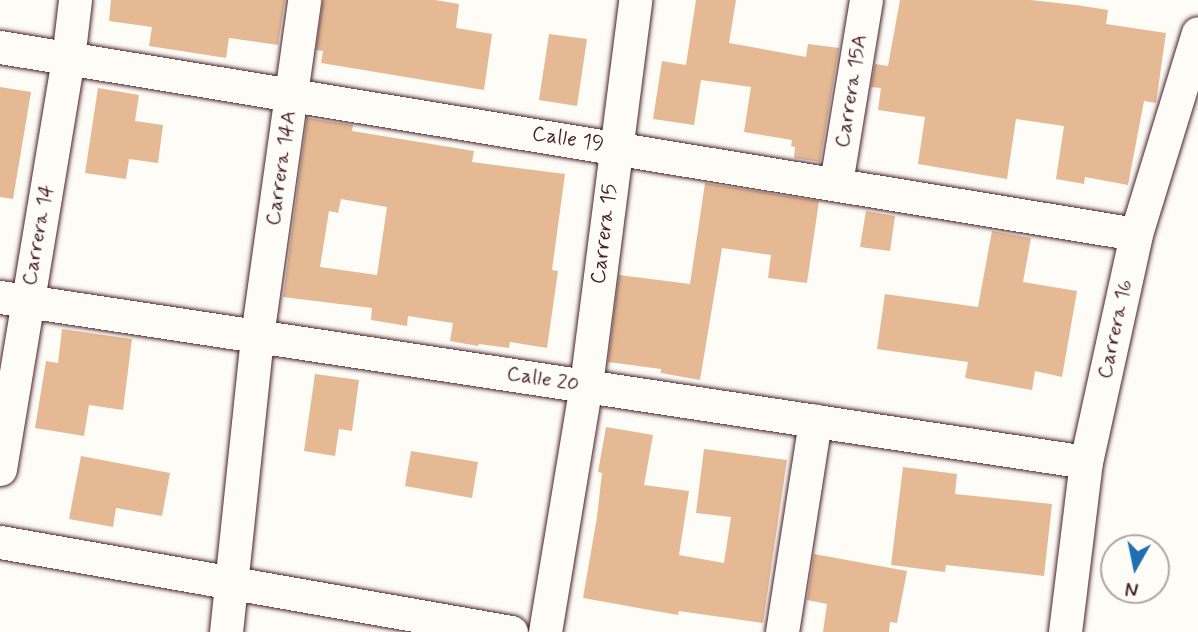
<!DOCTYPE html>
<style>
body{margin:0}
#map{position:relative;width:1198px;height:632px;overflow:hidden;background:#fdfcf7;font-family:Mynerve,sans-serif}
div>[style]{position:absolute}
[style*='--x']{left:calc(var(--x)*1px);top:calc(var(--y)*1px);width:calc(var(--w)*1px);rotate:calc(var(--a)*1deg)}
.building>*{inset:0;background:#e4b994}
.roads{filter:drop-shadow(0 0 2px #4a1f2b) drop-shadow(0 0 2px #4a1f2b)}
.street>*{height:33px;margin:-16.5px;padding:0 16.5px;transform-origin:16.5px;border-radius:16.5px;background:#fdfcf7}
span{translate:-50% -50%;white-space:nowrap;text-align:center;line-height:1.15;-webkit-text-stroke:5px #fdfcf7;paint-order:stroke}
.street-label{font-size:21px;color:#4a1f2b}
.north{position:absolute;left:1100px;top:534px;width:70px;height:70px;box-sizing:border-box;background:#fdfcf7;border:2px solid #b5a4a5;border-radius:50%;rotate:189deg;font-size:19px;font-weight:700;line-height:28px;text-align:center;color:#4a1f2b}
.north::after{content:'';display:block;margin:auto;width:24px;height:32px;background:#1f6fb2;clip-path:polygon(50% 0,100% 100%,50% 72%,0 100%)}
</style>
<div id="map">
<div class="building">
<div style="clip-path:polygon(111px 0,285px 0,278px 45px,229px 38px,226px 58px,149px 46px,152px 27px,109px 21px)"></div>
<div style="clip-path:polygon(323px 0,435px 0,459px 4px,456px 28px,492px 34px,484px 90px,321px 63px,323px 51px,316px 50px)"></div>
<div style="clip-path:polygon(696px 0,736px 0,729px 43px,806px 57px,808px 44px,839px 48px,820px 162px,794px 158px,795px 147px,791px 146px,792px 140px,744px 132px,751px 87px,701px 80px,694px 125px,653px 119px,662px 61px,686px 65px)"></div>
<div style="clip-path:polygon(900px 0,1030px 0,1076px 5px,1108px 10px,1106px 24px,1166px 33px,1156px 103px,1144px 101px,1128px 185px,1085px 177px,1084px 184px,1056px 179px,1064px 126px,1016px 119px,1007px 179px,918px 164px,925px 117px,878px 110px,881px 88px,871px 87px,875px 64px,888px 66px)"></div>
<div style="clip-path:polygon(549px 34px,587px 39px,577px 106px,539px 100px)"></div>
<div style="clip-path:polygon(0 87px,31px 92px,13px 199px,0 197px)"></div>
<div style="clip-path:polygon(98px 88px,139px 95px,135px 121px,163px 125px,158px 163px,129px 159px,126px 179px,85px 173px)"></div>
<div style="clip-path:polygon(evenodd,307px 118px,353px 125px,352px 131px,474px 151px,472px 162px,565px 174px,552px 270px,558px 271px,547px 348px,510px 342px,509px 348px,479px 344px,478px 346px,450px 341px,453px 323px,408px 316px,407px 326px,371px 320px,372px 308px,283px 297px,307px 118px,341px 199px,387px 207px,377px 275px,320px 267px,329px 211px,338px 213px,341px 199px)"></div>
<div style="clip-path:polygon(705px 183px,819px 201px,807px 283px,768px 278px,771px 255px,722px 248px,700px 380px,661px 373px,661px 369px,608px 362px,619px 275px,690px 284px)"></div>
<div style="clip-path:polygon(866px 211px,895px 216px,890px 251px,860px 247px)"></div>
<div style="clip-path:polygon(992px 231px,1031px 238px,1023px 282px,1077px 291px,1062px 377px,1035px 371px,1032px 390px,965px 378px,968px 362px,877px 349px,885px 294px,978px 307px)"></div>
<div style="clip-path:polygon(62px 329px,132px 339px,123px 410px,89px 405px,84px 436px,35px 428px,46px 361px,58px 363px)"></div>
<div style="clip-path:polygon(315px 374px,359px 380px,352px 431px,339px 429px,335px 456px,304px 451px)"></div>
<div style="clip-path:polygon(606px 427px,653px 435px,644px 485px,689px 491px,679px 555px,724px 563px,731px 517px,696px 513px,704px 449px,787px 460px,763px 623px,679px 611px,678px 615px,583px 598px,597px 517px,602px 473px,598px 472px)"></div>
<div style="clip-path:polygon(411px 451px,478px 462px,472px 498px,405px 486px)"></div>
<div style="clip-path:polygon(81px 456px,170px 473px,162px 516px,116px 508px,113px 527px,69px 519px)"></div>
<div style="clip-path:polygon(903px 467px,957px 474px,955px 494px,1052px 504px,1044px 576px,946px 565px,945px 572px,891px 565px)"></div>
<div style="clip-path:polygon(814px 554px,907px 571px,897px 623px,890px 622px,889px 632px,823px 632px,827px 604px,807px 600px)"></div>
</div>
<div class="roads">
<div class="street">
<div style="--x:0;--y:47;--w:1151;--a:9.35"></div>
<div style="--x:836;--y:183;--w:185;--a:-80.7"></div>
<div style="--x:0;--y:297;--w:1098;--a:8.64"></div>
<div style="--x:0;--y:469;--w:416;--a:-80.6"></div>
<div style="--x:68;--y:59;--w:59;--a:-83.2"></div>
<div style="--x:0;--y:542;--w:519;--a:9.99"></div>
<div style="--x:226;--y:632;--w:298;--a:-84"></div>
<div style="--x:257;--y:336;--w:339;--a:-82"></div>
<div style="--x:545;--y:632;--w:250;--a:-80.6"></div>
<div style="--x:586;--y:385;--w:388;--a:-82.7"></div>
<div style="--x:782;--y:632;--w:214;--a:-81.1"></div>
<div style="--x:1065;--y:632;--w:171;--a:-83"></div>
<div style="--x:1086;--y:462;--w:233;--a:-77.6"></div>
<div style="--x:1136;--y:234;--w:210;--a:-72.9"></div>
</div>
</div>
<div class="street-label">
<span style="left:851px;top:91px;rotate:-81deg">Carrera 15A</span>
<span style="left:568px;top:139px;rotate:9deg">Calle 19</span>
<span style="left:281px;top:168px;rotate:-82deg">Carrera 14A</span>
<span style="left:604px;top:234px;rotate:-83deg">Carrera 15</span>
<span style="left:38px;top:235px;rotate:-80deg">Carrera 14</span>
<span style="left:1115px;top:329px;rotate:-78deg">Carrera 16</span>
<span style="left:543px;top:379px;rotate:9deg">Calle 20</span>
</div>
<div class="north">N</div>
</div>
